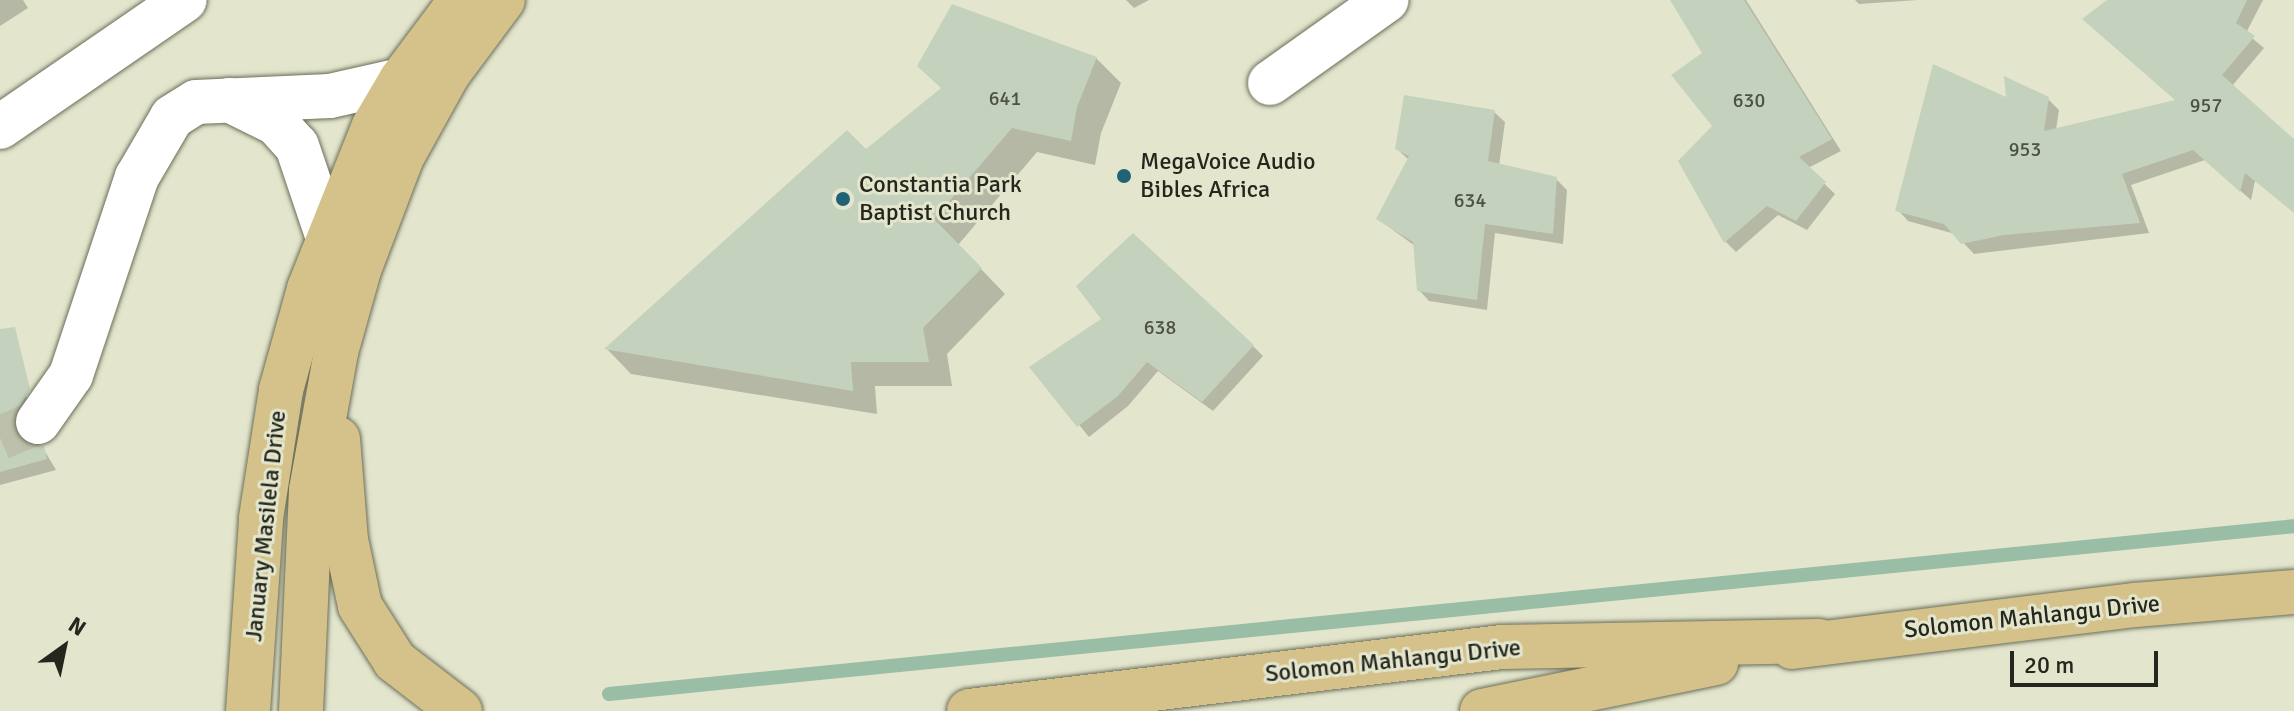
<!DOCTYPE html>
<style>
body{margin:0}
#map{position:relative;width:2294px;height:711px;overflow:hidden;background:#e3e6cd;font-family:Signika,sans-serif}
div>[style]{position:absolute}
.shadow>*{inset:0;background:#0003}
.stream>*{height:14px;margin:-7px;padding:0 7px;transform-origin:7px;border-radius:7px;background:#9abda6}
.building>*{inset:0;background:#c4d2bd}
.minor-tunnel>*{height:44px;margin-top:-22px;transform-origin:0;background:repeating-linear-gradient(90deg,#bdc0aa 0 44px,transparent 0 66px)}
.roads{filter:drop-shadow(0 0 2px #6c6e58) drop-shadow(0 0 2px #6c6e58)}
.minor>*{height:44px;margin:-22px;padding:0 22px;transform-origin:22px;border-radius:22px;background:#fff}
.major>*{height:44px;margin:-22px;padding:0 22px;transform-origin:22px;border-radius:22px;background:#d5c28a}
.dots>*{width:22px;height:22px;translate:-50% -50%;box-sizing:border-box;border:4px solid #e3e6cd;border-radius:50%}
span{translate:-50% -50%;white-space:nowrap;text-align:center;line-height:1.15;-webkit-text-stroke:6px #e3e6cd;paint-order:stroke}
.number-label{font-size:20px;color:#4d5145}
.number-label span{-webkit-text-stroke-width:0}
.poi-label{font-size:24px;color:#25261d}
.left{translate:0 -50%;text-align:left}
.street-label{font-size:24px;color:#25261d}
.north{position:absolute;left:24px;top:607px;width:80px;height:80px;-webkit-text-stroke:6px #e3e6cd;paint-order:stroke;rotate:33deg;font-size:22px;font-weight:700;line-height:32px;text-align:center;color:#25261d}
.north::after{content:'';display:block;margin:auto;width:28px;height:36px;background:#25261d;clip-path:polygon(50% 0,100% 100%,50% 72%,0 100%)}
.scale{position:absolute;left:2010px;top:651px;width:148px;height:36px;box-sizing:border-box;border:4px solid #25261d;border-top:0;padding-left:10px;font-size:24px;line-height:28px;white-space:nowrap;color:#25261d;-webkit-text-stroke:6px #e3e6cd;paint-order:stroke}
</style>
<div id="map">
<div class="shadow">
<i style="clip-path:polygon(0 0,23px 0,28px 8px,0 26px)"></i>
<i style="clip-path:polygon(1126px 0,1149px 0,1134px 8px)"></i>
<i style="clip-path:polygon(1672px 0,1746px 0,1841px 151px,1808px 168px,1835px 194px,1807px 230px,1778px 215px,1736px 252px,1726px 242px,1681px 161px,1714px 126px,1705px 54px)"></i>
<i style="clip-path:polygon(1855px 0,1918px 0,1859px 4px)"></i>
<i style="clip-path:polygon(2110px 0,2263px 0,2246px 33px,2264px 48px,2232px 86px,2294px 142px,2294px 208px,2255px 181px,2251px 200px,2205px 160px,2131px 185px,2149px 233px,1974px 254px,1955px 234px,1908px 221px,1898px 210px,2008px 101px,2048px 99px,2059px 110px,2056px 130px,2178px 101px)"></i>
<i style="clip-path:polygon(1096px 58px,1121px 83px,1101px 133px,1095px 165px,1037px 152px,958px 245px,1005px 294px,947px 354px,952px 386px,875px 386px,877px 414px,631px 374px,607px 349px,866px 152px)"></i>
<i style="clip-path:polygon(1494px 112px,1505px 122px,1499px 166px,1556px 179px,1567px 190px,1563px 244px,1495px 233px,1487px 310px,1429px 301px,1419px 290px,1415px 246px,1378px 219px,1409px 160px,1397px 149px)"></i>
<i style="clip-path:polygon(1104px 320px,1253px 346px,1263px 356px,1213px 411px,1158px 371px,1128px 406px,1089px 437px,1032px 367px)"></i>
<i style="clip-path:polygon(26px 397px,36px 407px,23px 430px,25px 445px,43px 448px,56px 470px,0 485px,0 404px)"></i>
</div>
<div class="stream">
<i style="left:609px;top:694px;width:1693px;rotate:-5.69deg"></i>
</div>
<div class="building">
<i style="clip-path:polygon(1670px 0,1744px 0,1832px 139px,1799px 157px,1826px 182px,1796px 221px,1767px 206px,1724px 243px,1678px 161px,1712px 126px,1671px 75px,1702px 53px)"></i>
<i style="clip-path:polygon(2107px 0,2247px 0,2236px 23px,2255px 36px,2222px 75px,2294px 139px,2294px 213px,2245px 173px,2240px 192px,2193px 150px,2122px 174px,2140px 223px,2004px 235px,1961px 244px,1944px 224px,1895px 211px,1933px 64px,2006px 97px,2004px 76px,2049px 97px,2044px 131px,2175px 100px,2082px 19px)"></i>
<i style="clip-path:polygon(952px 4px,1097px 57px,1077px 107px,1071px 141px,1012px 128px,934px 219px,982px 268px,923px 328px,929px 362px,851px 362px,853px 391px,604px 349px,847px 130px,866px 149px,941px 88px,917px 66px)"></i>
<i style="clip-path:polygon(1404px 95px,1495px 110px,1488px 161px,1557px 177px,1553px 234px,1485px 224px,1477px 300px,1417px 291px,1413px 242px,1376px 219px,1409px 156px,1395px 149px)"></i>
<i style="clip-path:polygon(1133px 233px,1254px 345px,1202px 402px,1147px 362px,1118px 396px,1077px 427px,1029px 367px,1101px 319px,1076px 286px)"></i>
<i style="clip-path:polygon(15px 327px,30px 389px,13px 419px,15px 432px,24px 443px,44px 446px,47px 459px,0 472px,0 329px)"></i>
</div>
<div class="minor-tunnel">
<i style="left:0;top:438px;width:41px;rotate:-22.8deg"></i>
</div>
<div class="roads">
<div class="minor">
<i style="left:1270px;top:83px;width:143px;rotate:-35.4deg"></i>
<i style="left:229px;top:100px;width:52px;rotate:26.1deg"></i>
<i style="left:276px;top:123px;width:31px;rotate:48deg"></i>
<i style="left:297px;top:146px;width:94px;rotate:71.4deg"></i>
<i style="left:0;top:127px;width:224px;rotate:-34.5deg"></i>
<i style="left:38px;top:422px;width:57px;rotate:-54.9deg"></i>
<i style="left:71px;top:375px;width:209px;rotate:-71.6deg"></i>
<i style="left:137px;top:177px;width:69px;rotate:-59.7deg"></i>
<i style="left:172px;top:117px;width:28px;rotate:-32deg"></i>
<i style="left:196px;top:102px;width:134px;rotate:-2.6deg"></i>
<i style="left:330px;top:96px;width:73px;rotate:-12.7deg"></i>
</div>
<div class="major">
<i style="left:338px;top:439px;width:101px;rotate:85.5deg"></i>
<i style="left:346px;top:540px;width:67px;rotate:78deg"></i>
<i style="left:360px;top:606px;width:65px;rotate:57.5deg"></i>
<i style="left:395px;top:661px;width:82px;rotate:37.6deg"></i>
<i style="left:1792px;top:647px;width:346px;rotate:-7deg"></i>
<i style="left:2135px;top:605px;width:160px;rotate:-4.7deg"></i>
<i style="left:248px;top:711px;width:193px;rotate:-86.1deg"></i>
<i style="left:261px;top:518px;width:130px;rotate:-81.1deg"></i>
<i style="left:281px;top:390px;width:105px;rotate:-74.5deg"></i>
<i style="left:309px;top:289px;width:175px;rotate:-68.3deg"></i>
<i style="left:374px;top:126px;width:53px;rotate:-59.6deg"></i>
<i style="left:401px;top:80px;width:100px;rotate:-53.1deg"></i>
<i style="left:301px;top:711px;width:221px;rotate:-87.4deg"></i>
<i style="left:311px;top:490px;width:140px;rotate:-79.7deg"></i>
<i style="left:336px;top:352px;width:85px;rotate:-74.3deg"></i>
<i style="left:359px;top:270px;width:121px;rotate:-69.2deg"></i>
<i style="left:402px;top:157px;width:95px;rotate:-61deg"></i>
<i style="left:448px;top:74px;width:92px;rotate:-53.4deg"></i>
<i style="left:969px;top:711px;width:537px;rotate:-6.85deg"></i>
<i style="left:1502px;top:647px;width:317px;rotate:-1.1deg"></i>
<i style="left:1482px;top:711px;width:239px;rotate:-11.6deg"></i>
</div>
</div>
<div class="dots">
<i style="left:1124px;top:176px;background:#216276"></i>
<i style="left:843px;top:199px;background:#216276"></i>
</div>
<div class="number-label">
<span style="left:1005px;top:98px">641</span>
<span style="left:1749px;top:100px">630</span>
<span style="left:2206px;top:105px">957</span>
<span style="left:2025px;top:149px">953</span>
<span style="left:1470px;top:200px">634</span>
<span style="left:1160px;top:327px">638</span>
</div>
<div class="poi-label">
<span class="left" style="left:1140px;top:176px">MegaVoice Audio<br>Bibles Africa</span>
<span class="left" style="left:859px;top:199px">Constantia Park<br>Baptist Church</span>
</div>
<div class="street-label">
<span style="left:266px;top:526px;rotate:-84deg">January Masilela Drive</span>
<span style="left:2032px;top:617px;rotate:-6deg">Solomon Mahlangu Drive</span>
<span style="left:1393px;top:661px;rotate:-6deg">Solomon Mahlangu Drive</span>
</div>
<div class="north">N</div>
<div class="scale">20 m</div>
</div>
